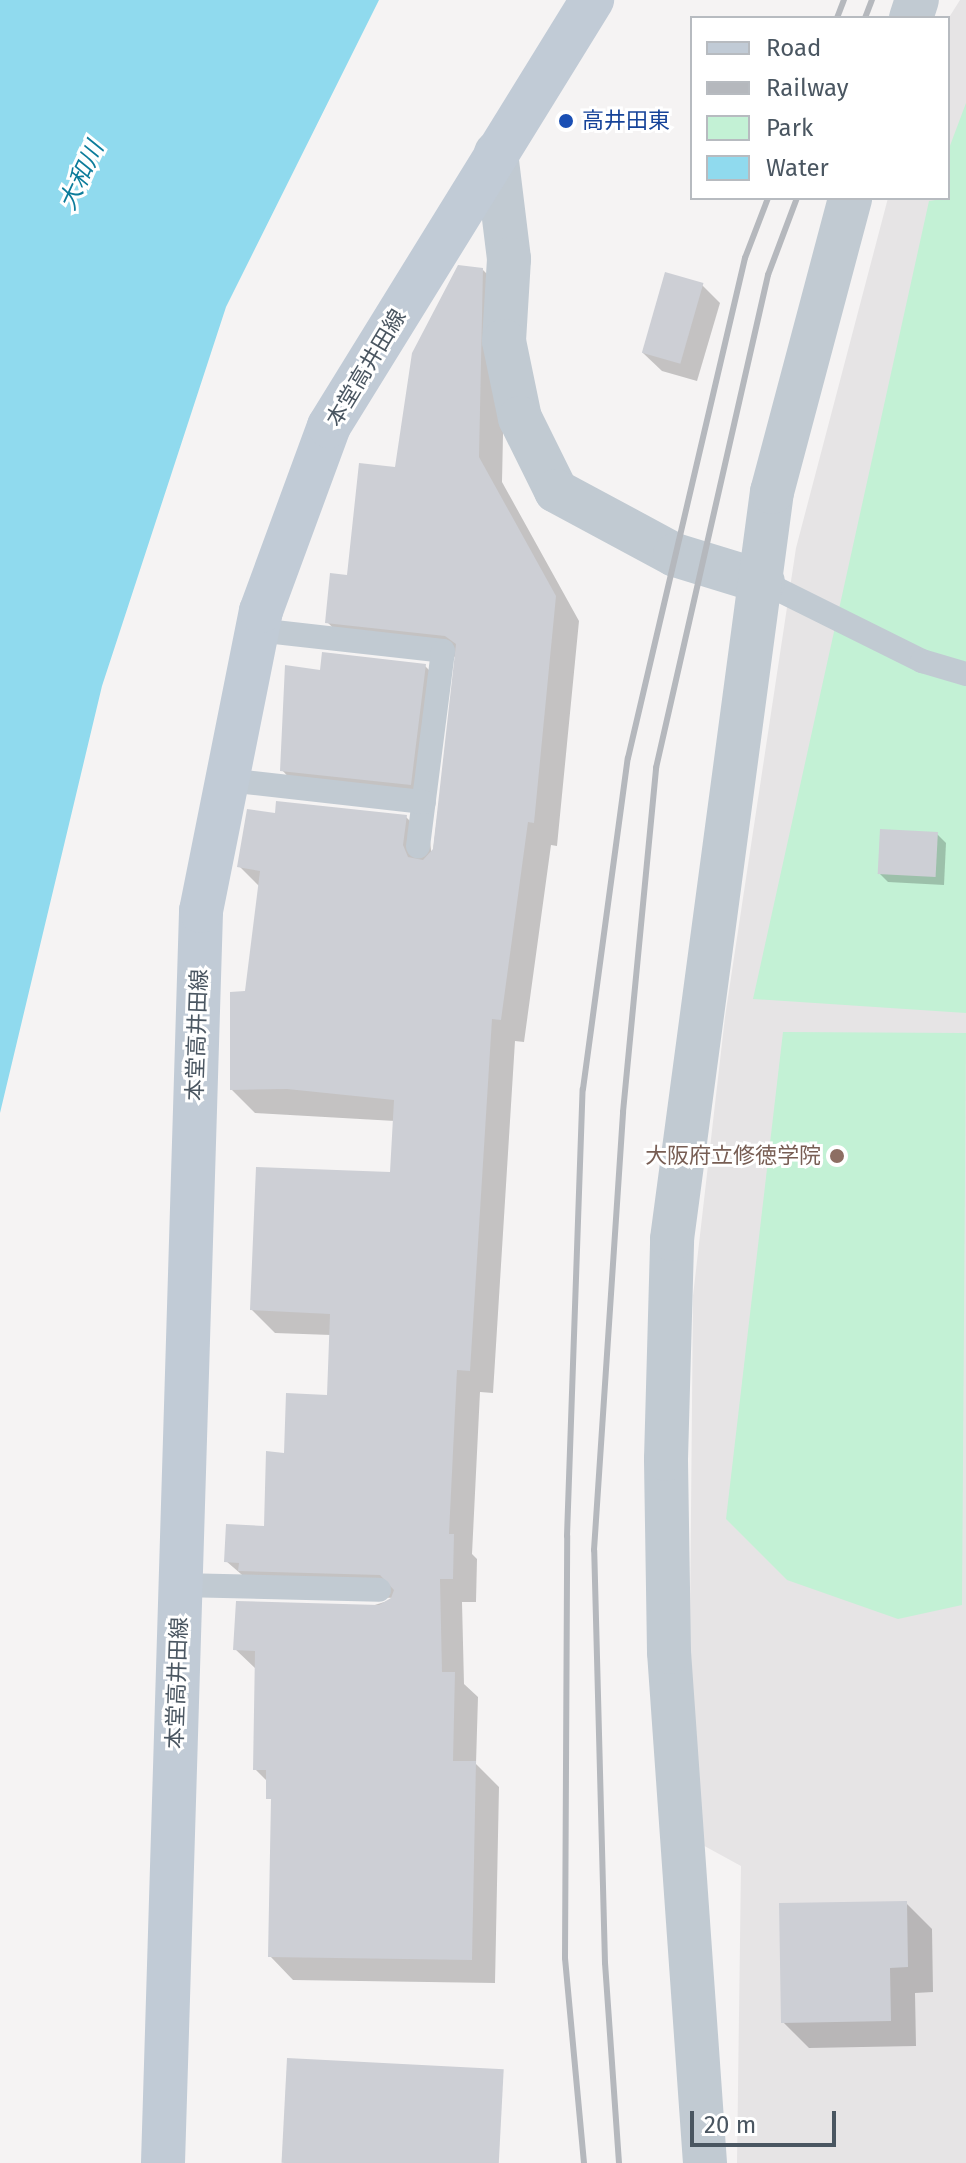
<!DOCTYPE html>
<meta charset="utf-8">
<style>
body{margin:0}
#map{position:relative;width:966px;height:2163px;overflow:hidden;background:#f5f3f3;font-family:"Fira Sans","Noto Sans JP",sans-serif}
div>[style]{position:absolute}
.education>*{inset:0;background:#e6e4e5}
.green>*{inset:0;background:#c3f1d5}
.water>*{inset:0;background:#90daee}
.shadow>*{inset:0;background:#0003}
.building>*{inset:0;background:#cdcfd5;transform-origin:0 0}
.lane>*{height:24px;margin:-12px;padding:0 12px;transform-origin:12px;border-radius:12px;background:#c1cad2}
.street>*{height:44px;margin:-22px;padding:0 22px;transform-origin:22px;border-radius:22px;background:#c1cad2}
.secondary>*{height:44px;margin:-22px;padding:0 22px;transform-origin:22px;border-radius:22px;background:#c1cbd6}
.rail>*{height:6px;margin:-3px;padding:0 3px;transform-origin:3px;border-radius:3px;background:#b5b8bd}
.dots>*{width:22px;height:22px;translate:-50% -50%;box-sizing:border-box;border:4px solid #fff;border-radius:50%}
span{translate:-50% -50%;white-space:nowrap;text-align:center;line-height:1.15;-webkit-text-stroke:6px #fff;paint-order:stroke}
.transit-label{font-size:22px;color:#164399}
.left{translate:0 -50%;text-align:left}
.street-label{font-size:22px;color:#4a5661}
.education-label{font-size:22px;color:#785e54}
.right{translate:-100% -50%;text-align:right}
.water-label{font-size:24px;color:#0c7c9b;font-style:italic}
.legend{position:absolute;left:690px;top:16px;width:260px;height:184px;box-sizing:border-box;background:#fff;border:2px solid #b7bbc0;margin:0;padding:10px 14px;list-style:none;font-size:24px;color:#4a5661}
.legend li{display:flex;align-items:center;gap:16px;height:40px}
.legend b{width:40px;border:2px solid #b7bbc0}
.scale{position:absolute;left:690px;top:2111px;width:146px;height:36px;box-sizing:border-box;border:4px solid #4a5661;border-top:0;padding-left:10px;font-size:24px;line-height:28px;white-space:nowrap;color:#4a5661;-webkit-text-stroke:6px #fff;paint-order:stroke}
</style>
<div id="map">
<div class="education">
<i style="clip-path:polygon(960px 0,966px 0,966px 2163px,737px 2163px,741px 1866px,688px 1837px,693px 1296px,725px 1017px,796px 548px,888px 198px,948px 198px,948px 19px)"></i>
</div>
<div class="green">
<i style="clip-path:polygon(966px 103px,966px 1013px,753px 999px,929px 201px,948px 198px,948px 151px)"></i>
<i style="clip-path:polygon(783px 1032px,966px 1033px,962px 1605px,898px 1619px,787px 1580px,726px 1519px)"></i>
</div>
<div class="water">
<i style="clip-path:polygon(0 0,379px 0,226px 307px,102px 686px,0 1113px)"></i>
</div>
<div class="shadow">
<i style="clip-path:polygon(483px 270px,506px 293px,502px 482px,579px 621px,557px 846px,551px 845px,524px 1042px,515px 1041px,493px 1393px,480px 1392px,472px 1554px,477px 1559px,476px 1602px,462px 1602px,464px 1684px,478px 1697px,476px 1764px,499px 1787px,495px 1983px,293px 1980px,270px 1956px,273px 1803px,268px 1782px,255px 1769px,257px 1670px,235px 1649px,397px 1598px,264px 1594px,226px 1561px,265px 1528px,286px 1455px,329px 1397px,331px 1335px,275px 1333px,252px 1310px,391px 1175px,395px 1121px,255px 1113px,232px 1090px,260px 887px,239px 866px,276px 815px,406px 817px,430px 841px,432px 859px,457px 657px,351px 645px,327px 622px)"></i>
<i style="clip-path:polygon(702px 285px,720px 303px,697px 381px,662px 371px,643px 353px)"></i>
<i style="clip-path:polygon(425px 666px,437px 678px,422px 796px,293px 782px,282px 770px)"></i>
<i style="clip-path:polygon(937px 834px,946px 843px,944px 885px,888px 882px,879px 873px)"></i>
<i style="clip-path:polygon(906px 1903px,932px 1929px,933px 1992px,915px 1993px,916px 2046px,809px 2048px,783px 2022px)"></i>
</div>
<div class="building">
<i style="clip-path:polygon(458px 265px,483px 268px,479px 457px,556px 596px,534px 823px,528px 822px,501px 1020px,492px 1019px,470px 1371px,457px 1370px,449px 1534px,454px 1534px,453px 1579px,440px 1579px,442px 1672px,455px 1672px,453px 1761px,476px 1761px,472px 1960px,268px 1957px,271px 1799px,266px 1799px,266px 1770px,253px 1770px,255px 1651px,233px 1650px,236px 1601px,379px 1605px,391px 1598px,394px 1590px,380px 1575px,238px 1571px,239px 1563px,224px 1562px,226px 1524px,264px 1526px,266px 1451px,284px 1453px,286px 1393px,327px 1395px,330px 1314px,250px 1310px,256px 1167px,390px 1172px,394px 1100px,287px 1089px,230px 1090px,230px 992px,245px 991px,260px 871px,237px 867px,247px 809px,275px 813px,276px 801px,407px 815px,403px 845px,408px 857px,423px 860px,433px 849px,456px 644px,445px 636px,325px 623px,330px 573px,347px 575px,359px 463px,395px 467px,412px 353px)"></i>
<i style="left:665px;top:272px;width:40px;height:84px;rotate:16deg"></i>
<i style="clip-path:polygon(322px 652px,426px 664px,411px 785px,280px 771px,285px 665px,320px 670px)"></i>
<i style="left:880px;top:829px;width:58px;height:45px;rotate:3deg"></i>
<i style="clip-path:polygon(907px 1901px,908px 1967px,890px 1968px,891px 2021px,781px 2023px,779px 1903px)"></i>
<i style="left:287px;top:2058px;width:217px;height:105px;rotate:3deg"></i>
</div>
<div class="lane">
<i style="left:763px;top:582px;width:178px;rotate:26.4deg"></i>
<i style="left:922px;top:661px;width:46px;rotate:16.5deg"></i>
<i style="left:257px;top:630px;width:187px;rotate:6.4deg"></i>
<i style="left:443px;top:651px;width:197px;rotate:97.3deg"></i>
<i style="left:227px;top:780px;width:198px;rotate:6.4deg"></i>
<i style="left:180px;top:1585px;width:199px;rotate:1.4deg"></i>
</div>
<div class="street">
<i style="left:911px;top:18px;width:19px;rotate:-72deg"></i>
<i style="left:496px;top:153px;width:107px;rotate:83deg"></i>
<i style="left:509px;top:259px;width:82px;rotate:93.5deg"></i>
<i style="left:504px;top:341px;width:79px;rotate:78.3deg"></i>
<i style="left:520px;top:418px;width:81px;rotate:63.7deg"></i>
<i style="left:556px;top:491px;width:135px;rotate:28.3deg"></i>
<i style="left:675px;top:555px;width:92px;rotate:17.1deg"></i>
<i style="left:705px;top:2163px;width:512px;rotate:-94.03deg"></i>
<i style="left:669px;top:1652px;width:193px;rotate:-90.9deg"></i>
<i style="left:666px;top:1459px;width:220px;rotate:-88.4deg"></i>
<i style="left:672px;top:1239px;width:754px;rotate:-82.38deg"></i>
<i style="left:772px;top:492px;width:304px;rotate:-75.1deg"></i>
</div>
<div class="secondary">
<i style="left:163px;top:2163px;width:1253px;rotate:-88.26deg"></i>
<i style="left:201px;top:911px;width:306px;rotate:-78.7deg"></i>
<i style="left:261px;top:611px;width:197px;rotate:-69.8deg"></i>
<i style="left:329px;top:426px;width:501px;rotate:-58.31deg"></i>
</div>
<div class="rail">
<i style="left:837px;top:18px;width:19px;rotate:-69deg"></i>
<i style="left:865px;top:18px;width:19px;rotate:-69deg"></i>
<i style="left:584px;top:2163px;width:206px;rotate:-95.3deg"></i>
<i style="left:565px;top:1958px;width:422px;rotate:-89.7deg"></i>
<i style="left:567px;top:1536px;width:447px;rotate:-88deg"></i>
<i style="left:583px;top:1089px;width:334px;rotate:-82.3deg"></i>
<i style="left:628px;top:758px;width:514px;rotate:-76.83deg"></i>
<i style="left:745px;top:258px;width:64px;rotate:-69deg"></i>
<i style="left:619px;top:2163px;width:200px;rotate:-94deg"></i>
<i style="left:605px;top:1963px;width:413px;rotate:-91.5deg"></i>
<i style="left:594px;top:1550px;width:439px;rotate:-86.2deg"></i>
<i style="left:623px;top:1112px;width:346px;rotate:-84.5deg"></i>
<i style="left:656px;top:768px;width:506px;rotate:-77.2deg"></i>
<i style="left:768px;top:275px;width:82px;rotate:-69.4deg"></i>
</div>
<div class="dots">
<i style="left:566px;top:121px;background:#1a4fb4"></i>
<i style="left:837px;top:1156px;background:#8d6e63"></i>
</div>
<div class="transit-label">
<span class="left" style="left:582px;top:121px">高井田東</span>
</div>
<div class="street-label">
<span style="left:366px;top:368px;rotate:-59deg">本堂高井田線</span>
<span style="left:197px;top:1035px;rotate:-88deg">本堂高井田線</span>
<span style="left:177px;top:1683px;rotate:-88deg">本堂高井田線</span>
</div>
<div class="education-label">
<span class="right" style="left:821px;top:1156px">大阪府立修徳学院</span>
</div>
<div class="water-label">
<span style="left:82px;top:176px;rotate:-65deg">大和川</span>
</div>
<ul class="legend">
<li><b style="height:10px;background:#c1cbd6"></b>Road</li>
<li><b style="height:10px;background:#b5b8bd"></b>Railway</li>
<li><b style="height:22px;background:#c3f1d5"></b>Park</li>
<li><b style="height:22px;background:#90daee"></b>Water</li>
</ul>
<div class="scale">20 m</div>
</div>
